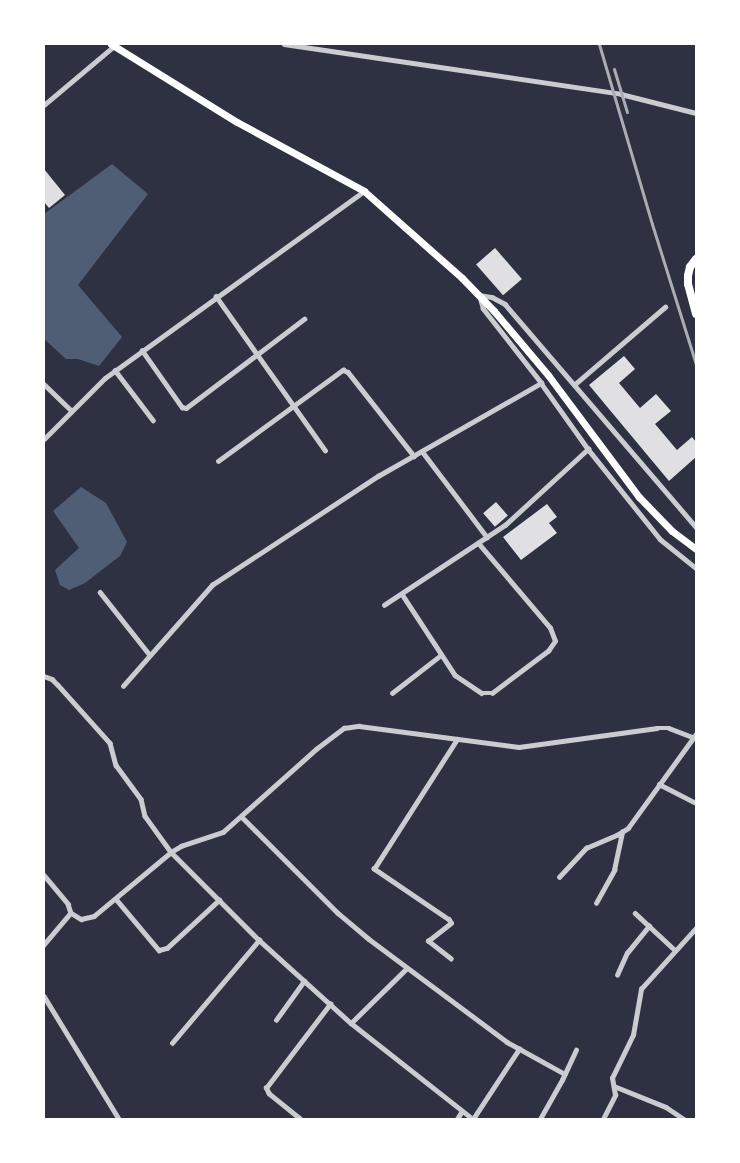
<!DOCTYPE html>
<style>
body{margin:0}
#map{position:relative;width:740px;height:1163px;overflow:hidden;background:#2d3142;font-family:Lato,sans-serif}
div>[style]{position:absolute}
.water>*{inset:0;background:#4f5d75}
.building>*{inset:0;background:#e0e0e3;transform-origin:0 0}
.minor>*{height:4.5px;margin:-2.25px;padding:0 2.25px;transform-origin:2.25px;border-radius:2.25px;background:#caccd0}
.primary>*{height:7px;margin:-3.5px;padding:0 3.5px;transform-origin:3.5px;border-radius:3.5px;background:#fff}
.trunk>*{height:8px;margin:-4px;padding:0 4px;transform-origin:4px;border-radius:4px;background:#fff}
.rail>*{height:3px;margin:-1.5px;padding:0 1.5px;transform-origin:1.5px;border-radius:1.5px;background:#abadb3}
span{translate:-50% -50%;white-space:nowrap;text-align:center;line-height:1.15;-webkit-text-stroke:5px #fff;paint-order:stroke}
.frame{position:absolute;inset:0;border:45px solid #fff;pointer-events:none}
</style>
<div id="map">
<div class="water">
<i style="clip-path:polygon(112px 164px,148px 194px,78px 285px,122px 337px,99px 366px,78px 359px,66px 359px,44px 339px,44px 214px)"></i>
<i style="clip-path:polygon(81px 487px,106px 503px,127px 542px,120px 556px,85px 583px,69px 590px,60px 585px,55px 570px,79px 548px,53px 511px)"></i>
</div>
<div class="building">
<i style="clip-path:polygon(44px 169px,65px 195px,49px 208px,44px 202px)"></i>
<i style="left:495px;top:248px;width:41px;height:25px;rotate:49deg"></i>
<i style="clip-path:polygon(624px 356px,635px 369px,619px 383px,640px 408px,656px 394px,671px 411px,655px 424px,677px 450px,692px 437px,696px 442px,696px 457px,669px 481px,589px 385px)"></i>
<i style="left:496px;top:502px;width:18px;height:17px;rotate:49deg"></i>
<i style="clip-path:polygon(547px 504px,557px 517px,549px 523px,557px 533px,521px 560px,503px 537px)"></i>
</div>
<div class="minor">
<i style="left:284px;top:44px;width:341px;rotate:8.4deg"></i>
<i style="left:621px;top:94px;width:77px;rotate:14.2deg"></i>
<i style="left:44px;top:105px;width:92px;rotate:-40.1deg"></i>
<i style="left:216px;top:296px;width:189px;rotate:54.7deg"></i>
<i style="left:142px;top:350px;width:70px;rotate:54.9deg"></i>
<i style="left:182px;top:407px;width:4px;rotate:14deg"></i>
<i style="left:186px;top:408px;width:148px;rotate:-37deg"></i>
<i style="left:115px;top:370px;width:63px;rotate:52.8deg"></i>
<i style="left:541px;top:383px;width:81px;rotate:54.5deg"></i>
<i style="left:588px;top:449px;width:115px;rotate:51.3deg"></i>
<i style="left:660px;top:539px;width:46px;rotate:38.9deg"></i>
<i style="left:44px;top:384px;width:37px;rotate:44deg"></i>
<i style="left:574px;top:385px;width:120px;rotate:-40.6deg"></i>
<i style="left:44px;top:439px;width:86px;rotate:-45deg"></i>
<i style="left:105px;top:378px;width:319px;rotate:-35.8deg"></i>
<i style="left:422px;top:451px;width:108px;rotate:52.9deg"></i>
<i style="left:218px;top:461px;width:155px;rotate:-36.1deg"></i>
<i style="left:343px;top:370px;width:5px;rotate:22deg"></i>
<i style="left:348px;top:372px;width:107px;rotate:51.8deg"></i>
<i style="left:100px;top:592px;width:80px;rotate:51.6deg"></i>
<i style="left:402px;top:594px;width:97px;rotate:56.8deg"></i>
<i style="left:455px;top:675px;width:32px;rotate:34deg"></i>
<i style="left:482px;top:693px;width:10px"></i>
<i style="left:492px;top:693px;width:70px;rotate:-36.9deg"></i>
<i style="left:548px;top:651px;width:12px;rotate:-55deg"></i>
<i style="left:555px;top:641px;width:14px;rotate:-111deg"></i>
<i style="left:550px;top:628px;width:111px;rotate:-130.3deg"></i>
<i style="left:384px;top:605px;width:145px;rotate:-33.5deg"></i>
<i style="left:505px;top:525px;width:113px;rotate:-42.5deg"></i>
<i style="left:44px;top:676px;width:9px;rotate:21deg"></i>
<i style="left:52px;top:679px;width:8px;rotate:45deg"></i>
<i style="left:58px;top:685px;width:78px;rotate:48.1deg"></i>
<i style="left:110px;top:743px;width:23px;rotate:75deg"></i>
<i style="left:116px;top:765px;width:42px;rotate:53.7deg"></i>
<i style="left:141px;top:799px;width:17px;rotate:77deg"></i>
<i style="left:145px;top:816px;width:44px;rotate:54.2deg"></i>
<i style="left:171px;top:852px;width:124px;rotate:45deg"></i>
<i style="left:259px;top:940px;width:124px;rotate:42.1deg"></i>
<i style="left:351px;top:1023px;width:155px;rotate:38.2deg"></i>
<i style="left:123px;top:686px;width:135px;rotate:-48.6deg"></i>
<i style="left:212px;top:585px;width:199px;rotate:-33.3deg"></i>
<i style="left:378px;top:476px;width:188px;rotate:-29.7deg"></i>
<i style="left:541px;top:383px;width:94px;rotate:-128.1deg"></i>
<i style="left:483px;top:309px;width:15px;rotate:-106deg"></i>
<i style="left:479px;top:295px;width:13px;rotate:9deg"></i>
<i style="left:492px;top:297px;width:15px;rotate:28deg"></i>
<i style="left:505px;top:304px;width:294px;rotate:49.4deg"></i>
<i style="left:392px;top:693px;width:62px;rotate:-37.8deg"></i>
<i style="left:659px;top:784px;width:42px;rotate:27.2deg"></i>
<i style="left:242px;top:817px;width:136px;rotate:45deg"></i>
<i style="left:338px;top:913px;width:40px;rotate:40deg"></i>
<i style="left:369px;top:939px;width:172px;rotate:36.7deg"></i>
<i style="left:507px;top:1042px;width:66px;rotate:28.9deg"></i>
<i style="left:44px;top:875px;width:38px;rotate:50deg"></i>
<i style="left:68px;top:904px;width:9px;rotate:72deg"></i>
<i style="left:71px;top:913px;width:42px;rotate:130.2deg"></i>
<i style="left:559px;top:877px;width:40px;rotate:-47deg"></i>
<i style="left:586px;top:848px;width:34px;rotate:-23deg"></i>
<i style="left:617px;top:835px;width:13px;rotate:-32deg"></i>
<i style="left:628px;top:828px;width:116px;rotate:-54.1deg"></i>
<i style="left:116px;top:899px;width:67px;rotate:49.9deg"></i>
<i style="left:159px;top:950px;width:8px;rotate:-14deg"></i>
<i style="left:167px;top:948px;width:71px;rotate:-42.7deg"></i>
<i style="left:596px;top:903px;width:38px;rotate:-61deg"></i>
<i style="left:614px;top:870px;width:39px;rotate:-78deg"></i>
<i style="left:71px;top:913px;width:12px;rotate:31deg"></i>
<i style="left:81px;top:919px;width:13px;rotate:-13deg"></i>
<i style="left:94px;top:916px;width:100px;rotate:-39.7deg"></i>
<i style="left:171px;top:852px;width:12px;rotate:-31deg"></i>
<i style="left:181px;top:846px;width:44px;rotate:-18.4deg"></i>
<i style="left:223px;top:832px;width:125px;rotate:-41.7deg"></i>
<i style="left:316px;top:749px;width:35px;rotate:-37deg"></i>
<i style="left:344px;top:728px;width:15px;rotate:-8deg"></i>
<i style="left:359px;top:726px;width:161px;rotate:7.5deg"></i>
<i style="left:519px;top:747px;width:139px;rotate:-7.8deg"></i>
<i style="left:657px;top:728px;width:12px"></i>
<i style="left:669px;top:728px;width:26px;rotate:21deg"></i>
<i style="left:635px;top:913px;width:54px;rotate:42.8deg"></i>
<i style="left:451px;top:959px;width:29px;rotate:-142deg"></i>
<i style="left:428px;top:941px;width:29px;rotate:-38deg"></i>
<i style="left:451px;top:923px;width:4px;rotate:-124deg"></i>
<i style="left:449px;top:920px;width:91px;rotate:-145.8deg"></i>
<i style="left:374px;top:869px;width:154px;rotate:-57.4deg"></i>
<i style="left:617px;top:975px;width:24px;rotate:-66deg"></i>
<i style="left:627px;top:953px;width:35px;rotate:-51deg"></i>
<i style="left:44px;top:996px;width:144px;rotate:58.6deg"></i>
<i style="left:276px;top:1020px;width:48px;rotate:-54.3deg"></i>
<i style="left:351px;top:1023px;width:77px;rotate:-44.5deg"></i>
<i style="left:172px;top:1043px;width:135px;rotate:-49.8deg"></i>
<i style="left:614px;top:1086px;width:56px;rotate:22deg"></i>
<i style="left:666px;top:1107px;width:22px;rotate:34deg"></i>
<i style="left:300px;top:1119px;width:40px;rotate:-141deg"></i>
<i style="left:269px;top:1094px;width:7px;rotate:-117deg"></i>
<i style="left:266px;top:1088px;width:106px;rotate:-52.7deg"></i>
<i style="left:457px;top:1119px;width:9px;rotate:-58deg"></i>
<i style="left:473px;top:1119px;width:84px;rotate:-56.7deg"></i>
<i style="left:540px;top:1119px;width:45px;rotate:-60.6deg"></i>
<i style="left:562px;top:1080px;width:33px;rotate:-65deg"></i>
<i style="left:603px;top:1119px;width:27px;rotate:-63deg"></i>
<i style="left:615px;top:1095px;width:17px;rotate:-100deg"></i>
<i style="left:612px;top:1078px;width:48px;rotate:-64deg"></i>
<i style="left:633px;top:1035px;width:47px;rotate:-80.1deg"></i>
<i style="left:641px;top:989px;width:82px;rotate:-48deg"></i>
</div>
<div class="primary">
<i style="left:111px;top:44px;width:148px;rotate:31.8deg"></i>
<i style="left:237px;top:122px;width:145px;rotate:28.5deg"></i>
<i style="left:364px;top:191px;width:131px;rotate:41.6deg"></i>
<i style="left:462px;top:278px;width:46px;rotate:45.9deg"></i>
<i style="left:494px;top:311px;width:84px;rotate:49.8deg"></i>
<i style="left:548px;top:375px;width:152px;rotate:53.3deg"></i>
<i style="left:639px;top:497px;width:47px;rotate:45.9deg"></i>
<i style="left:672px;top:531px;width:30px;rotate:37deg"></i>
</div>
<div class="trunk">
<i style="left:696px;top:259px;width:10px;rotate:127deg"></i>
<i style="left:690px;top:267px;width:9px;rotate:103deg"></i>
<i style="left:688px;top:276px;width:8px;rotate:90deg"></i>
<i style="left:688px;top:284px;width:31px;rotate:75deg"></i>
</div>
<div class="rail">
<i style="left:599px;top:44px;width:188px;rotate:73.6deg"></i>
<i style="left:652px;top:224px;width:147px;rotate:72.6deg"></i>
<i style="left:614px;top:69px;width:45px;rotate:73.2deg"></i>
</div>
<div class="frame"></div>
</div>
